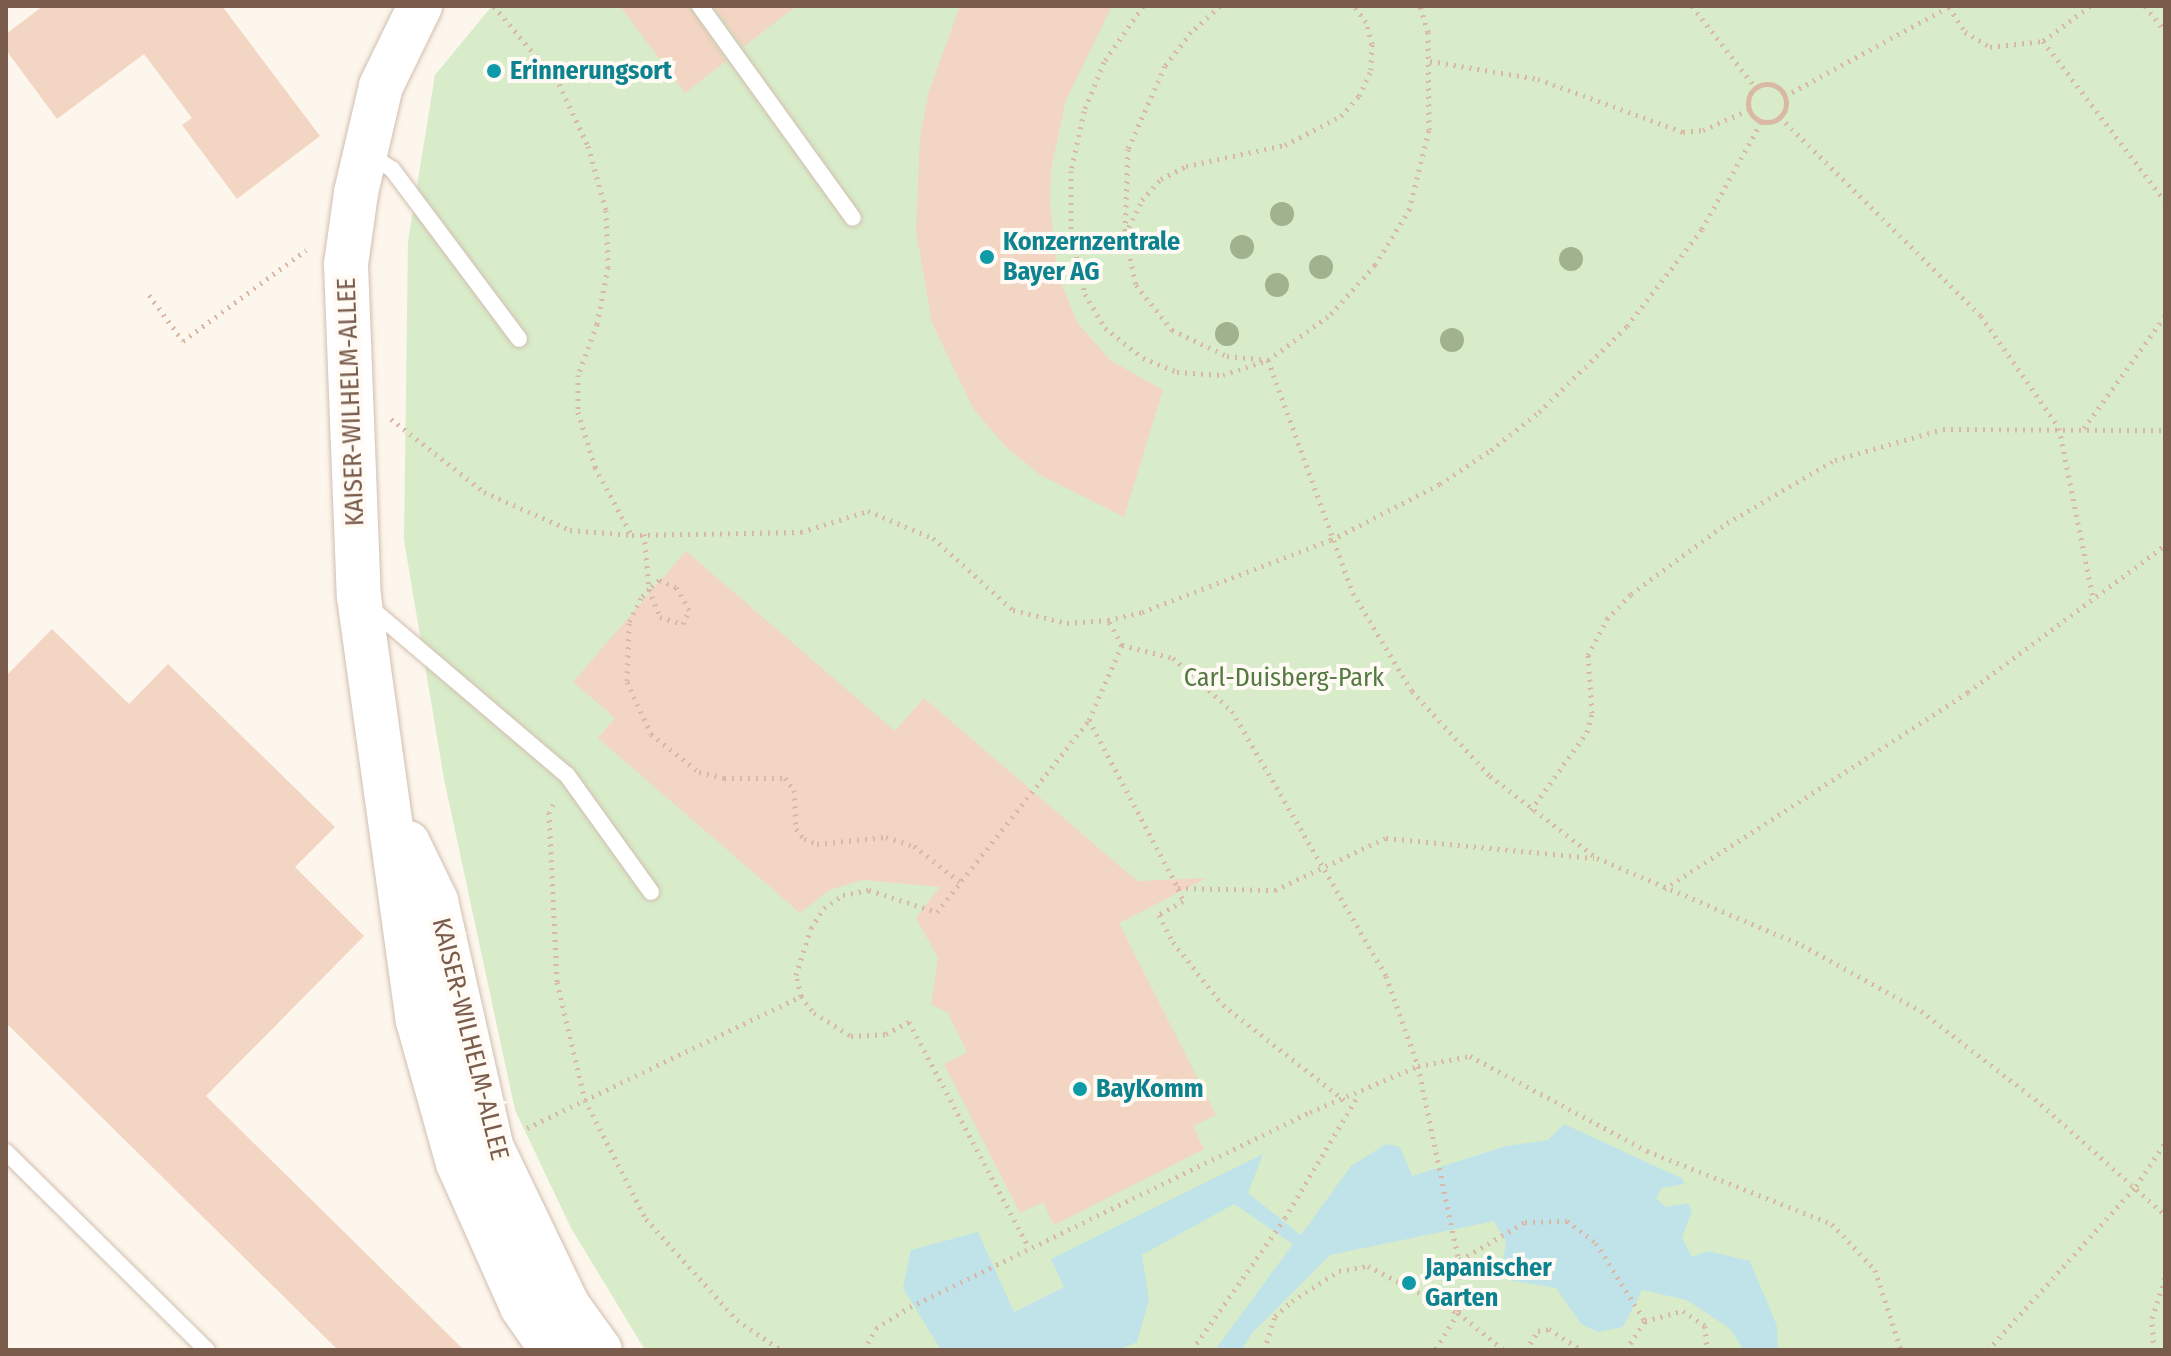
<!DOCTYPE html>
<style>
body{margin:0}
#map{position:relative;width:2171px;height:1356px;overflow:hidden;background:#fdf6ec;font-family:"Fira Sans Condensed",sans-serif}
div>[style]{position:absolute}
.green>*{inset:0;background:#d8ecc9}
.water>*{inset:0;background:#bfe3e8}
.building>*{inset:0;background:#f3d5c3}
.path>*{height:5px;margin-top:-2.5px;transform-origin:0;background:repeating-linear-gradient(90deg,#d9b8a5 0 2px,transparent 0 8px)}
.path>.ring{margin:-2.5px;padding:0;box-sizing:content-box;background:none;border:5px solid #d9b8a5;border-radius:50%}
.roads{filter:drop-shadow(0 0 2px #d1beb0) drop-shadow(0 0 2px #d1beb0)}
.lane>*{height:16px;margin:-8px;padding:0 8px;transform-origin:8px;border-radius:8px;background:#fff}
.secondary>*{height:44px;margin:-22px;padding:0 22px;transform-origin:22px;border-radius:22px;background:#fff}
.trees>*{width:24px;height:24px;margin:-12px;border-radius:50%;background:#a0b28e}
.dots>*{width:22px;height:22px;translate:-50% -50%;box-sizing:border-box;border:4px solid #fffaf3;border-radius:50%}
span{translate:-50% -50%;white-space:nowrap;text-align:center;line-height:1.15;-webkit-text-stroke:8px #fffaf3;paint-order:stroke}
.culture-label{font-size:26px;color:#0d838f;font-weight:700}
.left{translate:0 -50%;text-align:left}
.street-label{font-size:26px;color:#7a5c4d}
.park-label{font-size:26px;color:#537a41}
.frame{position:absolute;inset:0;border:8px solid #7a5c4d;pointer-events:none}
</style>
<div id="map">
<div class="green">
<i style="clip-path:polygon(492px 6px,2165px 6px,2165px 1350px,645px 1350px,571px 1228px,515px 1110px,444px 779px,404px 540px,408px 242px,435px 75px)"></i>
</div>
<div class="water">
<i style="clip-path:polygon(1564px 1124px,1683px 1179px,1684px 1184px,1662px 1188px,1656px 1198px,1666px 1207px,1688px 1203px,1692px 1211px,1682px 1238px,1692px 1257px,1708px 1251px,1750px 1261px,1777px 1326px,1778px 1350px,1744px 1350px,1729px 1328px,1687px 1300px,1642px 1290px,1623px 1327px,1598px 1332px,1581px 1324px,1556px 1288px,1507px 1280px,1501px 1273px,1506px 1242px,1494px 1221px,1330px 1255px,1253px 1332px,1241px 1350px,1215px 1350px,1293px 1244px,1234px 1204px,1142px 1255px,1149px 1300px,1137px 1342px,1118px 1350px,941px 1350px,903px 1288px,911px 1250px,978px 1232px,1014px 1312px,1064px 1287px,1051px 1259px,1263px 1154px,1248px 1193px,1301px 1235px,1351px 1166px,1386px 1144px,1400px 1147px,1412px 1176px,1506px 1146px,1548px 1140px)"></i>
</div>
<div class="building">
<i style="clip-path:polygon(43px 6px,222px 6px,320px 136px,237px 199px,182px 125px,192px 118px,144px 54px,57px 119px,6px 50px,6px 34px)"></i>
<i style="clip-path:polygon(620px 6px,689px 6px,726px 61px,685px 93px)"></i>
<i style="clip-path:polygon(714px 6px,797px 6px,743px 47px)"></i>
<i style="clip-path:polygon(960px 6px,1112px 6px,1066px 100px,1051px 169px,1050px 205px,1058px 275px,1077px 322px,1110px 360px,1163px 390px,1124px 517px,1040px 475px,1004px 445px,973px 408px,932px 323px,916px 231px,920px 137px,929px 91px)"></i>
<i style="clip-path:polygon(686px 551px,895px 731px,924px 698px,1137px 881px,1207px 878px,1119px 923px,1216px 1115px,1193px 1126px,1204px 1149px,1054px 1225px,1043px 1202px,1020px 1213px,944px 1064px,967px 1052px,948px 1013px,931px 1004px,938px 958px,916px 918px,940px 887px,863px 880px,829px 890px,800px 913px,598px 738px,615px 718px,573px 682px)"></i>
<i style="clip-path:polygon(52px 629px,129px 704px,168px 664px,335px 827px,295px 867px,364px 936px,206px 1096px,464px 1350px,338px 1350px,6px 1023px,6px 676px)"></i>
</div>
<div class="path">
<i style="left:494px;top:6px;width:102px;rotate:50.2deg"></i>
<i style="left:559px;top:84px;width:68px;rotate:64.9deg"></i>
<i style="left:588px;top:146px;width:66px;rotate:74.3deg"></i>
<i style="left:606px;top:210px;width:57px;rotate:88deg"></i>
<i style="left:608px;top:267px;width:58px;rotate:100.9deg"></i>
<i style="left:597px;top:324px;width:54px;rotate:110.4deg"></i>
<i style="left:578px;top:375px;width:37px;rotate:90deg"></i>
<i style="left:578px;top:412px;width:58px;rotate:72.8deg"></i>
<i style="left:595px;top:467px;width:76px;rotate:61.8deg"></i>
<i style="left:1143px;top:6px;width:68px;rotate:124.9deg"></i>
<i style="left:1104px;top:62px;width:53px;rotate:112.2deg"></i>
<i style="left:1084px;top:111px;width:61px;rotate:102.2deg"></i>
<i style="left:1071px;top:171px;width:62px;rotate:90deg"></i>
<i style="left:1071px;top:233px;width:63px;rotate:77.1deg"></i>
<i style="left:1085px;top:294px;width:39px;rotate:60deg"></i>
<i style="left:1105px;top:328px;width:48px;rotate:38.3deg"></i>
<i style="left:1143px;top:358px;width:37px;rotate:22deg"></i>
<i style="left:1177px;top:372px;width:46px;rotate:3.7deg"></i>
<i style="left:1223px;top:375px;width:47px;rotate:-18.4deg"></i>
<i style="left:1268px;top:360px;width:78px;rotate:-36.1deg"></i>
<i style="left:1331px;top:314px;width:66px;rotate:-48.1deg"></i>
<i style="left:1375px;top:265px;width:65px;rotate:-58.3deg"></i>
<i style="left:1409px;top:210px;width:82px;rotate:-76deg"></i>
<i style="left:1429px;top:130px;width:98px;rotate:-90.6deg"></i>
<i style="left:1428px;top:32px;width:27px;rotate:-107deg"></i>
<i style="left:1220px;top:6px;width:39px;rotate:138deg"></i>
<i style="left:1191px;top:32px;width:43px;rotate:127.4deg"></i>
<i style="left:1165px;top:66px;width:91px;rotate:114deg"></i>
<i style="left:1128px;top:149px;width:86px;rotate:92deg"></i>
<i style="left:1125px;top:235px;width:51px;rotate:77.6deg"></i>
<i style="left:1136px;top:285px;width:58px;rotate:51.3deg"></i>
<i style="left:1172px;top:330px;width:61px;rotate:25.3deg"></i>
<i style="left:1227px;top:356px;width:41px;rotate:5.6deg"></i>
<i style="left:1268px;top:360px;width:248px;rotate:70deg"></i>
<i style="left:1353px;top:593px;width:114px;rotate:59deg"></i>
<i style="left:1412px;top:691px;width:115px;rotate:47.5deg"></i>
<i style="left:1490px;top:776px;width:135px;rotate:37.5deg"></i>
<i style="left:1597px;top:858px;width:223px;rotate:23deg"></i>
<i style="left:1802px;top:945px;width:136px;rotate:29deg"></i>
<i style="left:1921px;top:1011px;width:144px;rotate:37.7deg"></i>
<i style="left:2035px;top:1099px;width:174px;rotate:41.7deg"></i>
<i style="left:1692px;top:6px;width:103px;rotate:52.1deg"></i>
<i style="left:2090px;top:6px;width:59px;rotate:143.3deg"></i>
<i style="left:2043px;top:41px;width:201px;rotate:52.7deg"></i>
<i style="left:2145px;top:6px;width:32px;rotate:51deg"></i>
<i style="left:1949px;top:7px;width:30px;rotate:57deg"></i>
<i style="left:1965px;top:32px;width:29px;rotate:31deg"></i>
<i style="left:1990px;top:47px;width:53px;rotate:-6.5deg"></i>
<i style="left:1430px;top:61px;width:109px;rotate:9.5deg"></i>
<i style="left:1538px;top:79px;width:154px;rotate:20.1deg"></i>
<i style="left:1683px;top:132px;width:20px;rotate:-6deg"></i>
<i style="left:1703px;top:130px;width:50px;rotate:-23.5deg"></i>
<i class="ring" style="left:1748px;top:84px;width:33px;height:33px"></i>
<i style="left:1785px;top:96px;width:188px;rotate:-28.6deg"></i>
<i style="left:1780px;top:117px;width:283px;rotate:44.7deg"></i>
<i style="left:1981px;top:316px;width:136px;rotate:55.1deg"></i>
<i style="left:2059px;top:428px;width:173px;rotate:78.7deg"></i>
<i style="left:1125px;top:234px;width:38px;rotate:-63deg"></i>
<i style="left:1142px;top:200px;width:28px;rotate:-48deg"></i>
<i style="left:1161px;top:179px;width:28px;rotate:-27deg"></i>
<i style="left:1186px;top:166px;width:101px;rotate:-12deg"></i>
<i style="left:1285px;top:145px;width:63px;rotate:-27.4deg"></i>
<i style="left:1341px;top:116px;width:27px;rotate:-48deg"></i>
<i style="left:1359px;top:96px;width:29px;rotate:-65deg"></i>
<i style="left:1371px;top:70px;width:26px;rotate:-88deg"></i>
<i style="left:1372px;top:44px;width:23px;rotate:-105deg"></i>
<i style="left:1366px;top:22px;width:20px;rotate:-127deg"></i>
<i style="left:149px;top:295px;width:57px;rotate:53.5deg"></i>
<i style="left:183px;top:341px;width:153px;rotate:-36.5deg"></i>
<i style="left:391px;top:419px;width:118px;rotate:38.1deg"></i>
<i style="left:484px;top:492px;width:94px;rotate:23.8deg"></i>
<i style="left:570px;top:530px;width:62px;rotate:4.6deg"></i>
<i style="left:632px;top:535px;width:169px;rotate:-1deg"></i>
<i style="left:801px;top:532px;width:70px;rotate:-17.4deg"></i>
<i style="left:868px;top:511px;width:70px;rotate:22.6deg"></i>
<i style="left:933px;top:538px;width:108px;rotate:42deg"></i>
<i style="left:1013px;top:610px;width:56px;rotate:13.5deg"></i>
<i style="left:1067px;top:623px;width:41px;rotate:-4.2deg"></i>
<i style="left:1108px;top:620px;width:35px;rotate:-13deg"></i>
<i style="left:1142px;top:612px;width:202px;rotate:-20.9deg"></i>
<i style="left:1331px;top:540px;width:123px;rotate:-27.2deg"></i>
<i style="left:1440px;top:484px;width:61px;rotate:-33.7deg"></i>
<i style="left:1491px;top:450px;width:61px;rotate:-38.4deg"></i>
<i style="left:1539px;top:412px;width:123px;rotate:-44.3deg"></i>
<i style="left:1627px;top:326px;width:123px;rotate:-52.3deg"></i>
<i style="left:1702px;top:229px;width:122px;rotate:-61.1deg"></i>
<i style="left:2084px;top:428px;width:138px;rotate:-54.1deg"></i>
<i style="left:644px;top:534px;width:55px;rotate:84.8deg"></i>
<i style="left:649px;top:589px;width:30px;rotate:69deg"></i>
<i style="left:660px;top:617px;width:24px;rotate:17deg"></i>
<i style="left:683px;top:624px;width:15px;rotate:-67deg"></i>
<i style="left:689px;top:610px;width:26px;rotate:-119deg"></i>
<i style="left:676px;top:587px;width:18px;rotate:-158deg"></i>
<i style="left:659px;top:580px;width:13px;rotate:138deg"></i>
<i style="left:649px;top:589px;width:12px;rotate:132deg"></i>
<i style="left:641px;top:598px;width:28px;rotate:116deg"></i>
<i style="left:629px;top:623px;width:59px;rotate:91.9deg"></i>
<i style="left:627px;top:682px;width:57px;rotate:65.2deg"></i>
<i style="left:651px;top:734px;width:61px;rotate:38.4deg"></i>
<i style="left:699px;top:772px;width:26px;rotate:13deg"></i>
<i style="left:724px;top:778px;width:61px"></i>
<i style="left:785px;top:778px;width:15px;rotate:53deg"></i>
<i style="left:794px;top:790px;width:39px;rotate:87deg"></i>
<i style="left:796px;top:829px;width:13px;rotate:51deg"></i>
<i style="left:804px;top:839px;width:14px;rotate:21deg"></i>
<i style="left:817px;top:844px;width:69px;rotate:-5.8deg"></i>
<i style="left:886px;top:837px;width:29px;rotate:18deg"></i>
<i style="left:914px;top:846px;width:58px;rotate:38deg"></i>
<i style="left:1122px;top:645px;width:53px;rotate:14.3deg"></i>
<i style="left:1173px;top:658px;width:79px;rotate:41.9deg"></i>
<i style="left:1232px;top:711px;width:306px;rotate:59.8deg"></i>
<i style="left:1386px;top:976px;width:96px;rotate:70.4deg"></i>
<i style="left:1418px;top:1066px;width:53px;rotate:-10.9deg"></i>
<i style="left:1470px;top:1056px;width:201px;rotate:28.2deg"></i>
<i style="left:1647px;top:1151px;width:199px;rotate:21.5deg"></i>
<i style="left:1832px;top:1224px;width:63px;rotate:46.9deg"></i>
<i style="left:1875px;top:1270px;width:84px;rotate:72deg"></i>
<i style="left:1089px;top:720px;width:190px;rotate:62.1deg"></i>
<i style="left:1178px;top:888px;width:97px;rotate:1.2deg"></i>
<i style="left:1275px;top:890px;width:123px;rotate:-25.1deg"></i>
<i style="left:1386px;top:838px;width:209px;rotate:5.5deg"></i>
<i style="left:553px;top:804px;width:9px;rotate:117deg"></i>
<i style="left:549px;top:812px;width:170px;rotate:87.3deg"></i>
<i style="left:557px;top:982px;width:121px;rotate:76.7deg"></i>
<i style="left:585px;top:1100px;width:134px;rotate:62.9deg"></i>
<i style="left:646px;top:1219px;width:136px;rotate:48deg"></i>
<i style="left:737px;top:1320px;width:53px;rotate:34.3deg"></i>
<i style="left:1531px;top:810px;width:96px;rotate:-54.3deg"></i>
<i style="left:1587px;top:732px;width:20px;rotate:-75deg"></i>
<i style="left:1592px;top:713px;width:58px;rotate:-93.9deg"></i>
<i style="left:1588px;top:655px;width:41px;rotate:-62.2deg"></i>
<i style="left:1607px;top:619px;width:35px;rotate:-46deg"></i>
<i style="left:1631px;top:594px;width:119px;rotate:-36.5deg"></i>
<i style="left:1727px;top:523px;width:125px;rotate:-30.3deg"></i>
<i style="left:1835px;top:460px;width:112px;rotate:-16deg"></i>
<i style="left:1943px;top:429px;width:222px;rotate:0.3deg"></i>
<i style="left:1178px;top:889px;width:13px;rotate:67deg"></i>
<i style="left:1183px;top:901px;width:28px;rotate:150deg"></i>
<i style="left:1159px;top:915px;width:30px;rotate:63deg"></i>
<i style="left:1173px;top:942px;width:80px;rotate:51.6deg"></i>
<i style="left:1223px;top:1005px;width:154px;rotate:38.1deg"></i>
<i style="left:1664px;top:889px;width:362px;rotate:-32.9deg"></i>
<i style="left:1968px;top:692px;width:246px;rotate:-36.7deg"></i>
<i style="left:801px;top:996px;width:22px;rotate:-103deg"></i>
<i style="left:796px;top:975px;width:49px;rotate:-72.3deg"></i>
<i style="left:811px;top:928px;width:24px;rotate:-57deg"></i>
<i style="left:824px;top:908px;width:23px;rotate:-34deg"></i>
<i style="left:843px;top:895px;width:26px;rotate:-11deg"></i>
<i style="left:869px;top:890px;width:71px;rotate:17.9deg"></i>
<i style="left:937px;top:912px;width:245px;rotate:-51.6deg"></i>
<i style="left:1089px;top:720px;width:82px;rotate:-66.3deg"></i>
<i style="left:1122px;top:645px;width:29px;rotate:-119deg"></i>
<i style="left:527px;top:1128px;width:304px;rotate:-25.7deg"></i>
<i style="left:801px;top:996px;width:21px;rotate:53deg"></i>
<i style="left:814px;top:1013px;width:44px;rotate:31.9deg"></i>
<i style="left:851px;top:1036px;width:35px;rotate:-3deg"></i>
<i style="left:886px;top:1034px;width:26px;rotate:-28deg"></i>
<i style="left:909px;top:1022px;width:256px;rotate:62deg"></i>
<i style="left:1460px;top:1260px;width:75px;rotate:-30.3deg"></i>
<i style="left:1525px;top:1222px;width:42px;rotate:-1.4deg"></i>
<i style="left:1567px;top:1221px;width:36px;rotate:37deg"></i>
<i style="left:1596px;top:1243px;width:92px;rotate:57.9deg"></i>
<i style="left:864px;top:1350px;width:25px;rotate:-61deg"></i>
<i style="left:876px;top:1328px;width:40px;rotate:-32deg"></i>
<i style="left:910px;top:1307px;width:445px;rotate:-26deg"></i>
<i style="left:1310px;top:1112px;width:117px;rotate:-23.1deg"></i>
<i style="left:1418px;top:1066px;width:225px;rotate:78.2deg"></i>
<i style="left:1464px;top:1286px;width:28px;rotate:103deg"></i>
<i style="left:1458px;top:1313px;width:44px;rotate:121.9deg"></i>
<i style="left:1192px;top:1350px;width:161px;rotate:-54.8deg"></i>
<i style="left:1285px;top:1218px;width:144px;rotate:-59.2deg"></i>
<i style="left:1264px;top:1350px;width:36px;rotate:-72deg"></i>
<i style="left:1275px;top:1316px;width:23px;rotate:-41deg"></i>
<i style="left:1292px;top:1301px;width:56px;rotate:-32.6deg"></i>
<i style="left:1339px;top:1271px;width:29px;rotate:-10deg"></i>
<i style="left:1368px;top:1266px;width:102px;rotate:27.6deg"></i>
<i style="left:1458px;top:1313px;width:59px;rotate:38.8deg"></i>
<i style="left:1526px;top:1350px;width:22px;rotate:-58deg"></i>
<i style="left:1538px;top:1331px;width:11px;rotate:-10deg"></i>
<i style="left:1549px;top:1329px;width:38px;rotate:33deg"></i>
<i style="left:1626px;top:1350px;width:35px;rotate:-57deg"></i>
<i style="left:1645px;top:1321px;width:39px;rotate:-15deg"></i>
<i style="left:1683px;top:1311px;width:27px;rotate:34deg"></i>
<i style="left:1705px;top:1326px;width:24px;rotate:85deg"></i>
<i style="left:1988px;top:1350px;width:221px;rotate:-47.9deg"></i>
<i style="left:2136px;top:1186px;width:52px;rotate:-56deg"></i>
<i style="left:2154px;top:1350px;width:32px;rotate:-94deg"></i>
<i style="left:2152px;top:1318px;width:42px;rotate:-72deg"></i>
</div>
<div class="roads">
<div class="lane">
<i style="left:700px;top:6px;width:261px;rotate:54.2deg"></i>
<i style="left:367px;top:153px;width:30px;rotate:33deg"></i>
<i style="left:392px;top:169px;width:212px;rotate:53.2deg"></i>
<i style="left:367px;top:605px;width:262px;rotate:40.4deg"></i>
<i style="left:567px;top:775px;width:144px;rotate:54.3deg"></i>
<i style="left:6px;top:1152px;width:282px;rotate:44.6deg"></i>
</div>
<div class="secondary">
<i style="left:420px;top:6px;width:89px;rotate:116deg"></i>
<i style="left:381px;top:86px;width:110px;rotate:103.2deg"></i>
<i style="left:356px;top:193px;width:72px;rotate:98deg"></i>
<i style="left:346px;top:264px;width:333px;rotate:87.8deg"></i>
<i style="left:359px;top:597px;width:428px;rotate:82.1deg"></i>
<i style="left:418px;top:1021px;width:148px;rotate:74.3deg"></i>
<i style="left:458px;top:1163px;width:158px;rotate:66deg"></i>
<i style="left:522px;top:1307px;width:52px;rotate:55.1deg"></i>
<i style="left:408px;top:843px;width:64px;rotate:64.2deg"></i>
<i style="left:436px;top:901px;width:251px;rotate:77.3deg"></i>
<i style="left:491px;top:1146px;width:178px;rotate:64.3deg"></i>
<i style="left:568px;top:1306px;width:54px;rotate:54deg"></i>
</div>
</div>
<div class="trees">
<i style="left:1282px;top:214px"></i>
<i style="left:1242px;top:247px"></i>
<i style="left:1571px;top:259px"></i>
<i style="left:1321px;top:267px"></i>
<i style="left:1277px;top:285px"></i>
<i style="left:1227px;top:334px"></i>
<i style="left:1452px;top:340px"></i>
</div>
<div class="dots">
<i style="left:494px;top:71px;background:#0f9aa8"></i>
<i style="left:987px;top:257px;background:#0f9aa8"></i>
<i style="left:1080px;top:1089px;background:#0f9aa8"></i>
<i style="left:1409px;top:1283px;background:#0f9aa8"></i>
</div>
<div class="culture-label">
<span class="left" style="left:510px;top:71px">Erinnerungsort</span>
<span class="left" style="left:1003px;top:257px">Konzernzentrale<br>Bayer AG</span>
<span class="left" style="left:1096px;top:1089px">BayKomm</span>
<span class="left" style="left:1425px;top:1283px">Japanischer<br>Garten</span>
</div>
<div class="street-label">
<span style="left:351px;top:402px;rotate:-92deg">KAISER-WILHELM-ALLEE</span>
<span style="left:470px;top:1039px;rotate:76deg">KAISER-WILHELM-ALLEE</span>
</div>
<div class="park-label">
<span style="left:1284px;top:678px">Carl-Duisberg-Park</span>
</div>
<div class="frame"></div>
</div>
